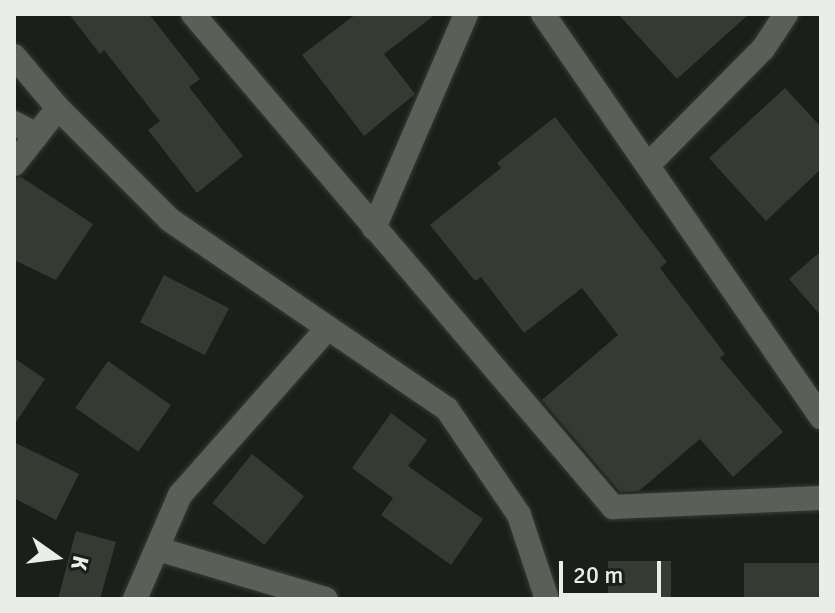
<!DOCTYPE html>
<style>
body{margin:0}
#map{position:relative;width:835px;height:613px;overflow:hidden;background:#1b1f19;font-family:Signika,sans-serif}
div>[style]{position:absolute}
.building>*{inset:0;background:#363a33;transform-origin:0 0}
.roads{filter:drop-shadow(0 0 2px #383b36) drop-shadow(0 0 2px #383b36)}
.minor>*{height:24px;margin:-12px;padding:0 12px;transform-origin:12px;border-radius:12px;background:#5a5f57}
span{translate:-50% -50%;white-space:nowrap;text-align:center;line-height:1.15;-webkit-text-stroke:7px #1b1f19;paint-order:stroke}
.frame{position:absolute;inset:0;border:16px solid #ebede9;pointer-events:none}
.north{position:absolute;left:16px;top:517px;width:80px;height:80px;-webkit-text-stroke:6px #1b1f19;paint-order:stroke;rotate:104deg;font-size:22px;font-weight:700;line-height:32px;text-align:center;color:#ebede9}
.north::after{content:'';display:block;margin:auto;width:28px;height:36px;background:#ebede9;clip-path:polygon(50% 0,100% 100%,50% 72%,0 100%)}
.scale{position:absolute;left:559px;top:561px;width:102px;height:36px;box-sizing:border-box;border:4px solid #ebede9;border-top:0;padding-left:10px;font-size:24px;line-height:28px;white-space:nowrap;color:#ebede9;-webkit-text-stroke:6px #1b1f19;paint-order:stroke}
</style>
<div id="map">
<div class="building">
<i style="clip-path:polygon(69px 14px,149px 14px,200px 79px,189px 87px,243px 156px,197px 193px,148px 130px,160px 121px,104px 50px,100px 54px)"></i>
<i style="clip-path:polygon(356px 14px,436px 14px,384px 54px,415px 94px,364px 136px,302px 55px)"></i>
<i style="clip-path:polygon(618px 14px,749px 14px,677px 79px)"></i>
<i style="clip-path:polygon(785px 88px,821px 127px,821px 169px,766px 221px,709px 158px)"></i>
<i style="clip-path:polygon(555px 117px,667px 262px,660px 268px,725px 354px,720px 358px,783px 432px,733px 477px,700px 439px,639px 491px,620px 492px,542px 400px,618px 335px,582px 288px,524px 333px,481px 277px,475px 281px,430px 225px,501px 168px,497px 163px)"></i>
<i style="clip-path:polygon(21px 177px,93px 224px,56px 280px,14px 260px,14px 179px)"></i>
<i style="clip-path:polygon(821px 251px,821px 316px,789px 279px)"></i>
<i style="left:164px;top:275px;width:73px;height:53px;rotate:27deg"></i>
<i style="clip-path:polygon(14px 358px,45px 379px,14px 425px)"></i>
<i style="left:108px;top:361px;width:77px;height:57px;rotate:35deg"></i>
<i style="clip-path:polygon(391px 413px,427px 440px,408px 466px,483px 519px,451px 565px,381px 515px,393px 498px,352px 468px)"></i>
<i style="clip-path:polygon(14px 442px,79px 474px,56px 520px,14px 498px)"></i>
<i style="left:252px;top:454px;width:67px;height:63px;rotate:39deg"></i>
<i style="clip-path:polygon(76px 531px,116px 542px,100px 599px,58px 599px)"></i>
<i style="left:608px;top:561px;width:63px;height:38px"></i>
<i style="left:821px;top:563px;width:36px;height:77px;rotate:90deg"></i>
</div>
<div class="roads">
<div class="minor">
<i style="left:193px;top:14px;width:648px;rotate:49.57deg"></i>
<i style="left:613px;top:507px;width:208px;rotate:-2.5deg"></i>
<i style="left:543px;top:14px;width:490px;rotate:55.4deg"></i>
<i style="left:14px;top:56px;width:68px;rotate:49.8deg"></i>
<i style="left:58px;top:108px;width:158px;rotate:45deg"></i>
<i style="left:170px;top:220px;width:335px;rotate:34.3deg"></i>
<i style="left:447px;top:409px;width:128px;rotate:55.8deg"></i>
<i style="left:519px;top:515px;width:89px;rotate:71.6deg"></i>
<i style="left:14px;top:123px;width:26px;rotate:28deg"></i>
<i style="left:14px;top:164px;width:71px;rotate:-51.8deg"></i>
<i style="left:649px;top:164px;width:162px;rotate:-45.3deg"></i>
<i style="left:763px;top:49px;width:42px;rotate:-56.7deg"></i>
<i style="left:374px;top:228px;width:233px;rotate:-66.7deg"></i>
<i style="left:158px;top:549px;width:175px;rotate:16.6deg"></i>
<i style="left:135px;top:599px;width:113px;rotate:-66.6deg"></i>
<i style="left:180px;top:495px;width:223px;rotate:-48.5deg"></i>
</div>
</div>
<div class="frame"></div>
<div class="north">K</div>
<div class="scale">20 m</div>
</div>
